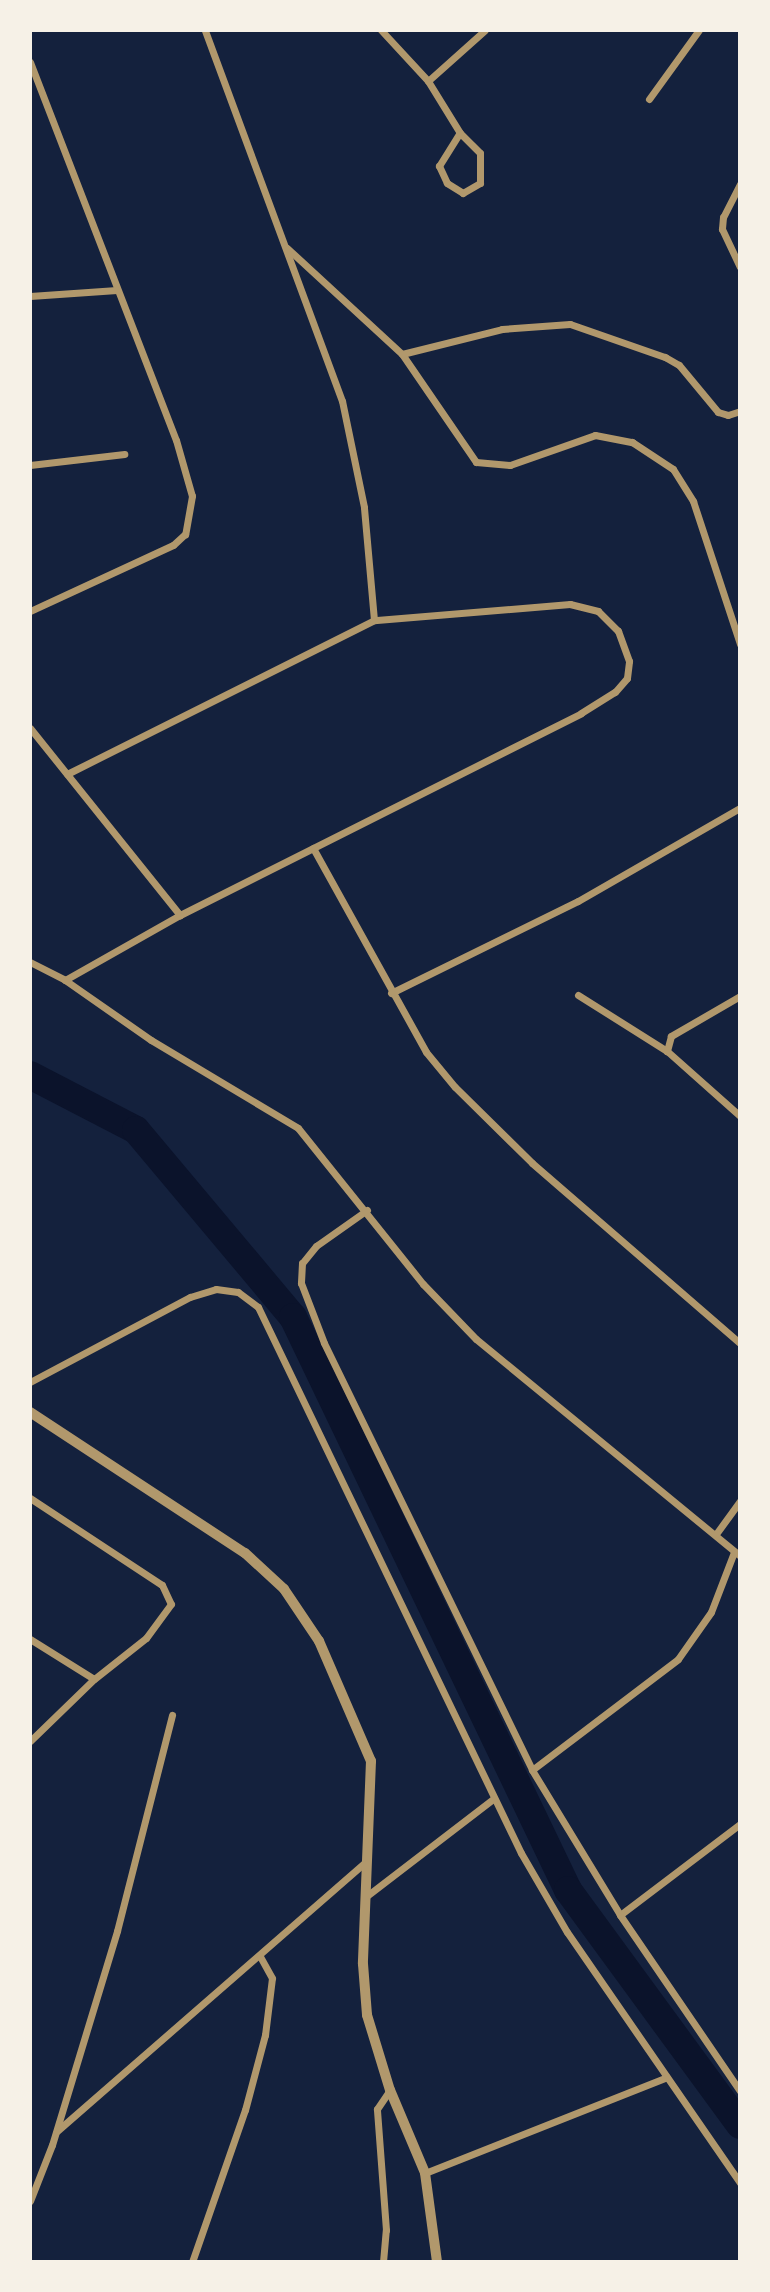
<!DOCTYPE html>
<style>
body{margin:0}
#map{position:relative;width:770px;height:2292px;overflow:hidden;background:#14213d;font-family:"Public Sans",sans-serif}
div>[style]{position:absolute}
.river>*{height:28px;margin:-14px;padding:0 14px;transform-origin:14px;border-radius:14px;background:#0b132b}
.minor>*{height:7px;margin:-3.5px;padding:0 3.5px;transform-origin:3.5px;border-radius:3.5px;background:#b1986c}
.tertiary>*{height:10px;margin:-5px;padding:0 5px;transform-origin:5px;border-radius:5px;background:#b1986c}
span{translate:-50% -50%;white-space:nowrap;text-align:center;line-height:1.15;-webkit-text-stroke:6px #f6f1e7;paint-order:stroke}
.frame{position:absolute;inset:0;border:32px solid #f6f1e7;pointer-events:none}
</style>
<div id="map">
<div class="river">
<i style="left:30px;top:1075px;width:119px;rotate:27.4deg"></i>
<i style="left:136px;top:1130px;width:244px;rotate:50deg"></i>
<i style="left:293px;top:1317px;width:636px;rotate:64.36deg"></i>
<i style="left:568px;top:1890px;width:291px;rotate:53.8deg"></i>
</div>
<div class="minor">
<i style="left:381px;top:30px;width:69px;rotate:47.3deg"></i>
<i style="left:428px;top:81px;width:61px;rotate:58.4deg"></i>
<i style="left:460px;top:133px;width:28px;rotate:45deg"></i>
<i style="left:480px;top:153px;width:30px;rotate:90deg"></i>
<i style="left:480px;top:183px;width:20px;rotate:150deg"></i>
<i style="left:463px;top:193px;width:19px;rotate:-148deg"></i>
<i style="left:447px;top:183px;width:19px;rotate:-115deg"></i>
<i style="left:439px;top:166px;width:39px;rotate:-58deg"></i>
<i style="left:30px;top:62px;width:405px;rotate:68.9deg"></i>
<i style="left:176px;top:440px;width:58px;rotate:74.1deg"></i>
<i style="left:192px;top:496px;width:39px;rotate:100deg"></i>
<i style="left:185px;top:534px;width:16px;rotate:137deg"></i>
<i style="left:173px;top:545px;width:157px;rotate:155.2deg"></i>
<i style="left:428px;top:81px;width:76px;rotate:-41.8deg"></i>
<i style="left:649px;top:99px;width:85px;rotate:-54.1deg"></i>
<i style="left:740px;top:184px;width:37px;rotate:117deg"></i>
<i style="left:723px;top:217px;width:12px;rotate:95deg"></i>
<i style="left:722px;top:229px;width:42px;rotate:64.7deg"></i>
<i style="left:287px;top:248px;width:156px;rotate:42.7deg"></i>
<i style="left:402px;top:354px;width:131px;rotate:55.6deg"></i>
<i style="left:476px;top:462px;width:34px;rotate:5deg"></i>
<i style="left:510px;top:465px;width:90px;rotate:-19.4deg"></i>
<i style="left:595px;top:435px;width:38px;rotate:11deg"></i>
<i style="left:632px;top:442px;width:49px;rotate:33.4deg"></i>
<i style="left:673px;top:469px;width:38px;rotate:58deg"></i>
<i style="left:693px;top:501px;width:151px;rotate:71.8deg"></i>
<i style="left:30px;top:296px;width:87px;rotate:-3.9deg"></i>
<i style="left:402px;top:354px;width:103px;rotate:-14deg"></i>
<i style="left:502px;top:329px;width:68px;rotate:-4.2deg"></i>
<i style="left:570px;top:324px;width:101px;rotate:19.2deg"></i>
<i style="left:665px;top:357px;width:16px;rotate:30deg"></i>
<i style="left:679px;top:365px;width:61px;rotate:50.3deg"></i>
<i style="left:718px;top:412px;width:10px;rotate:17deg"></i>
<i style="left:728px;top:415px;width:13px;rotate:-18deg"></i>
<i style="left:30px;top:465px;width:95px;rotate:-6.7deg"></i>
<i style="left:30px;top:728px;width:240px;rotate:51.3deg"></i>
<i style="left:67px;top:774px;width:343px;rotate:-26.6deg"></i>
<i style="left:374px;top:620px;width:113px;rotate:-95.1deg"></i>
<i style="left:364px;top:507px;width:108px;rotate:-101.7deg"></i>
<i style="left:342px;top:401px;width:395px;rotate:-110.3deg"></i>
<i style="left:313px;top:848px;width:233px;rotate:61deg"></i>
<i style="left:426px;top:1052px;width:45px;rotate:50.4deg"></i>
<i style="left:455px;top:1087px;width:108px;rotate:44.6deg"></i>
<i style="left:532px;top:1163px;width:275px;rotate:40.9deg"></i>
<i style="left:30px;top:962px;width:39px;rotate:27deg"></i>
<i style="left:65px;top:980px;width:105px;rotate:34.9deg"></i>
<i style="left:151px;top:1040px;width:171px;rotate:30.9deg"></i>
<i style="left:298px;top:1128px;width:200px;rotate:51.3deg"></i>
<i style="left:423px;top:1284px;width:76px;rotate:46.1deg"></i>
<i style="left:476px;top:1339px;width:342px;rotate:39.4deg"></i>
<i style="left:65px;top:980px;width:132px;rotate:-29.5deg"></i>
<i style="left:180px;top:915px;width:449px;rotate:-26.7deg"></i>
<i style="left:581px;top:713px;width:40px;rotate:-32deg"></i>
<i style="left:615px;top:692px;width:18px;rotate:-49deg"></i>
<i style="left:627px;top:678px;width:17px;rotate:-83deg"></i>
<i style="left:629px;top:661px;width:32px;rotate:-110deg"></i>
<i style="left:618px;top:631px;width:28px;rotate:-135deg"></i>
<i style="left:598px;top:611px;width:29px;rotate:-166deg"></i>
<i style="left:570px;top:604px;width:197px;rotate:175.3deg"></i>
<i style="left:391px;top:993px;width:208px;rotate:-26.2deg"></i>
<i style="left:578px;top:901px;width:187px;rotate:-29.9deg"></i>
<i style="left:578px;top:995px;width:105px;rotate:32.2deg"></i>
<i style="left:740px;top:996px;width:80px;rotate:149.9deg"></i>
<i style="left:671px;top:1036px;width:16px;rotate:105deg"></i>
<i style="left:667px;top:1051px;width:98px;rotate:41.7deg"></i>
<i style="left:367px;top:1210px;width:62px;rotate:144.8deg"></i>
<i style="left:316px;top:1246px;width:22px;rotate:129deg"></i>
<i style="left:302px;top:1263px;width:20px;rotate:93deg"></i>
<i style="left:301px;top:1283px;width:64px;rotate:69deg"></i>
<i style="left:324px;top:1343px;width:475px;rotate:64deg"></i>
<i style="left:532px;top:1770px;width:170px;rotate:58.7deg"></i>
<i style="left:620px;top:1915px;width:213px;rotate:55.7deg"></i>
<i style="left:30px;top:1382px;width:181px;rotate:-28deg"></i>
<i style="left:190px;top:1297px;width:27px;rotate:-17deg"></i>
<i style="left:216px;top:1289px;width:22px;rotate:8deg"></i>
<i style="left:238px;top:1292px;width:25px;rotate:37deg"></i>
<i style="left:258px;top:1307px;width:606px;rotate:64.28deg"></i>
<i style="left:521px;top:1853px;width:91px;rotate:59.8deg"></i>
<i style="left:567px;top:1932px;width:305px;rotate:55.4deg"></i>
<i style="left:30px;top:1498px;width:158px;rotate:33.4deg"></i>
<i style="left:162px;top:1585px;width:21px;rotate:65deg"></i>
<i style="left:171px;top:1604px;width:42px;rotate:126.3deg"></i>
<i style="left:146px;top:1638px;width:66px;rotate:141.7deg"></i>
<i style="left:94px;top:1679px;width:89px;rotate:135.9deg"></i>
<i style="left:716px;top:1534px;width:41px;rotate:-54deg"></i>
<i style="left:30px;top:1639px;width:75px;rotate:32deg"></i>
<i style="left:532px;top:1770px;width:183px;rotate:-37.2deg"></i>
<i style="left:678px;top:1659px;width:57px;rotate:-54.9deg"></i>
<i style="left:711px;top:1612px;width:64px;rotate:-69deg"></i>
<i style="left:368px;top:1895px;width:158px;rotate:-37.5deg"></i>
<i style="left:620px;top:1915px;width:151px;rotate:-37.2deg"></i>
<i style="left:57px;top:2131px;width:411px;rotate:-41.1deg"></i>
<i style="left:425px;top:2173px;width:260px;rotate:-21.6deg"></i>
<i style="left:30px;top:2201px;width:60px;rotate:-68.6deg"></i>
<i style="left:52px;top:2145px;width:224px;rotate:-73.1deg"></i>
<i style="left:117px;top:1931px;width:223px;rotate:-75.7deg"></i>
<i style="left:192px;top:2262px;width:161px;rotate:-70.8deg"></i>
<i style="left:245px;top:2110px;width:78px;rotate:-75.1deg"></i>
<i style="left:265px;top:2035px;width:57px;rotate:-83deg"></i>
<i style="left:272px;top:1978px;width:25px;rotate:-119deg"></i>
<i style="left:383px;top:2262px;width:32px;rotate:-85deg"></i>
<i style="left:386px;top:2230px;width:121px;rotate:-94.3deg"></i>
<i style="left:377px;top:2109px;width:23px;rotate:-56deg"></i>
</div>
<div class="tertiary">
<i style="left:30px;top:1412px;width:257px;rotate:33.3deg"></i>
<i style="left:245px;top:1553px;width:53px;rotate:42.7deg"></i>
<i style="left:284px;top:1589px;width:63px;rotate:56.1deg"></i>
<i style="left:319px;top:1641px;width:131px;rotate:66.6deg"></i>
<i style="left:371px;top:1761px;width:203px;rotate:92.3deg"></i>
<i style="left:363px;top:1964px;width:51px;rotate:85.5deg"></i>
<i style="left:367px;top:2015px;width:78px;rotate:73deg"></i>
<i style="left:390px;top:2090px;width:90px;rotate:67.1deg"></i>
<i style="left:425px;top:2173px;width:90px;rotate:82.3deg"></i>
</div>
<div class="frame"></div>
</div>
